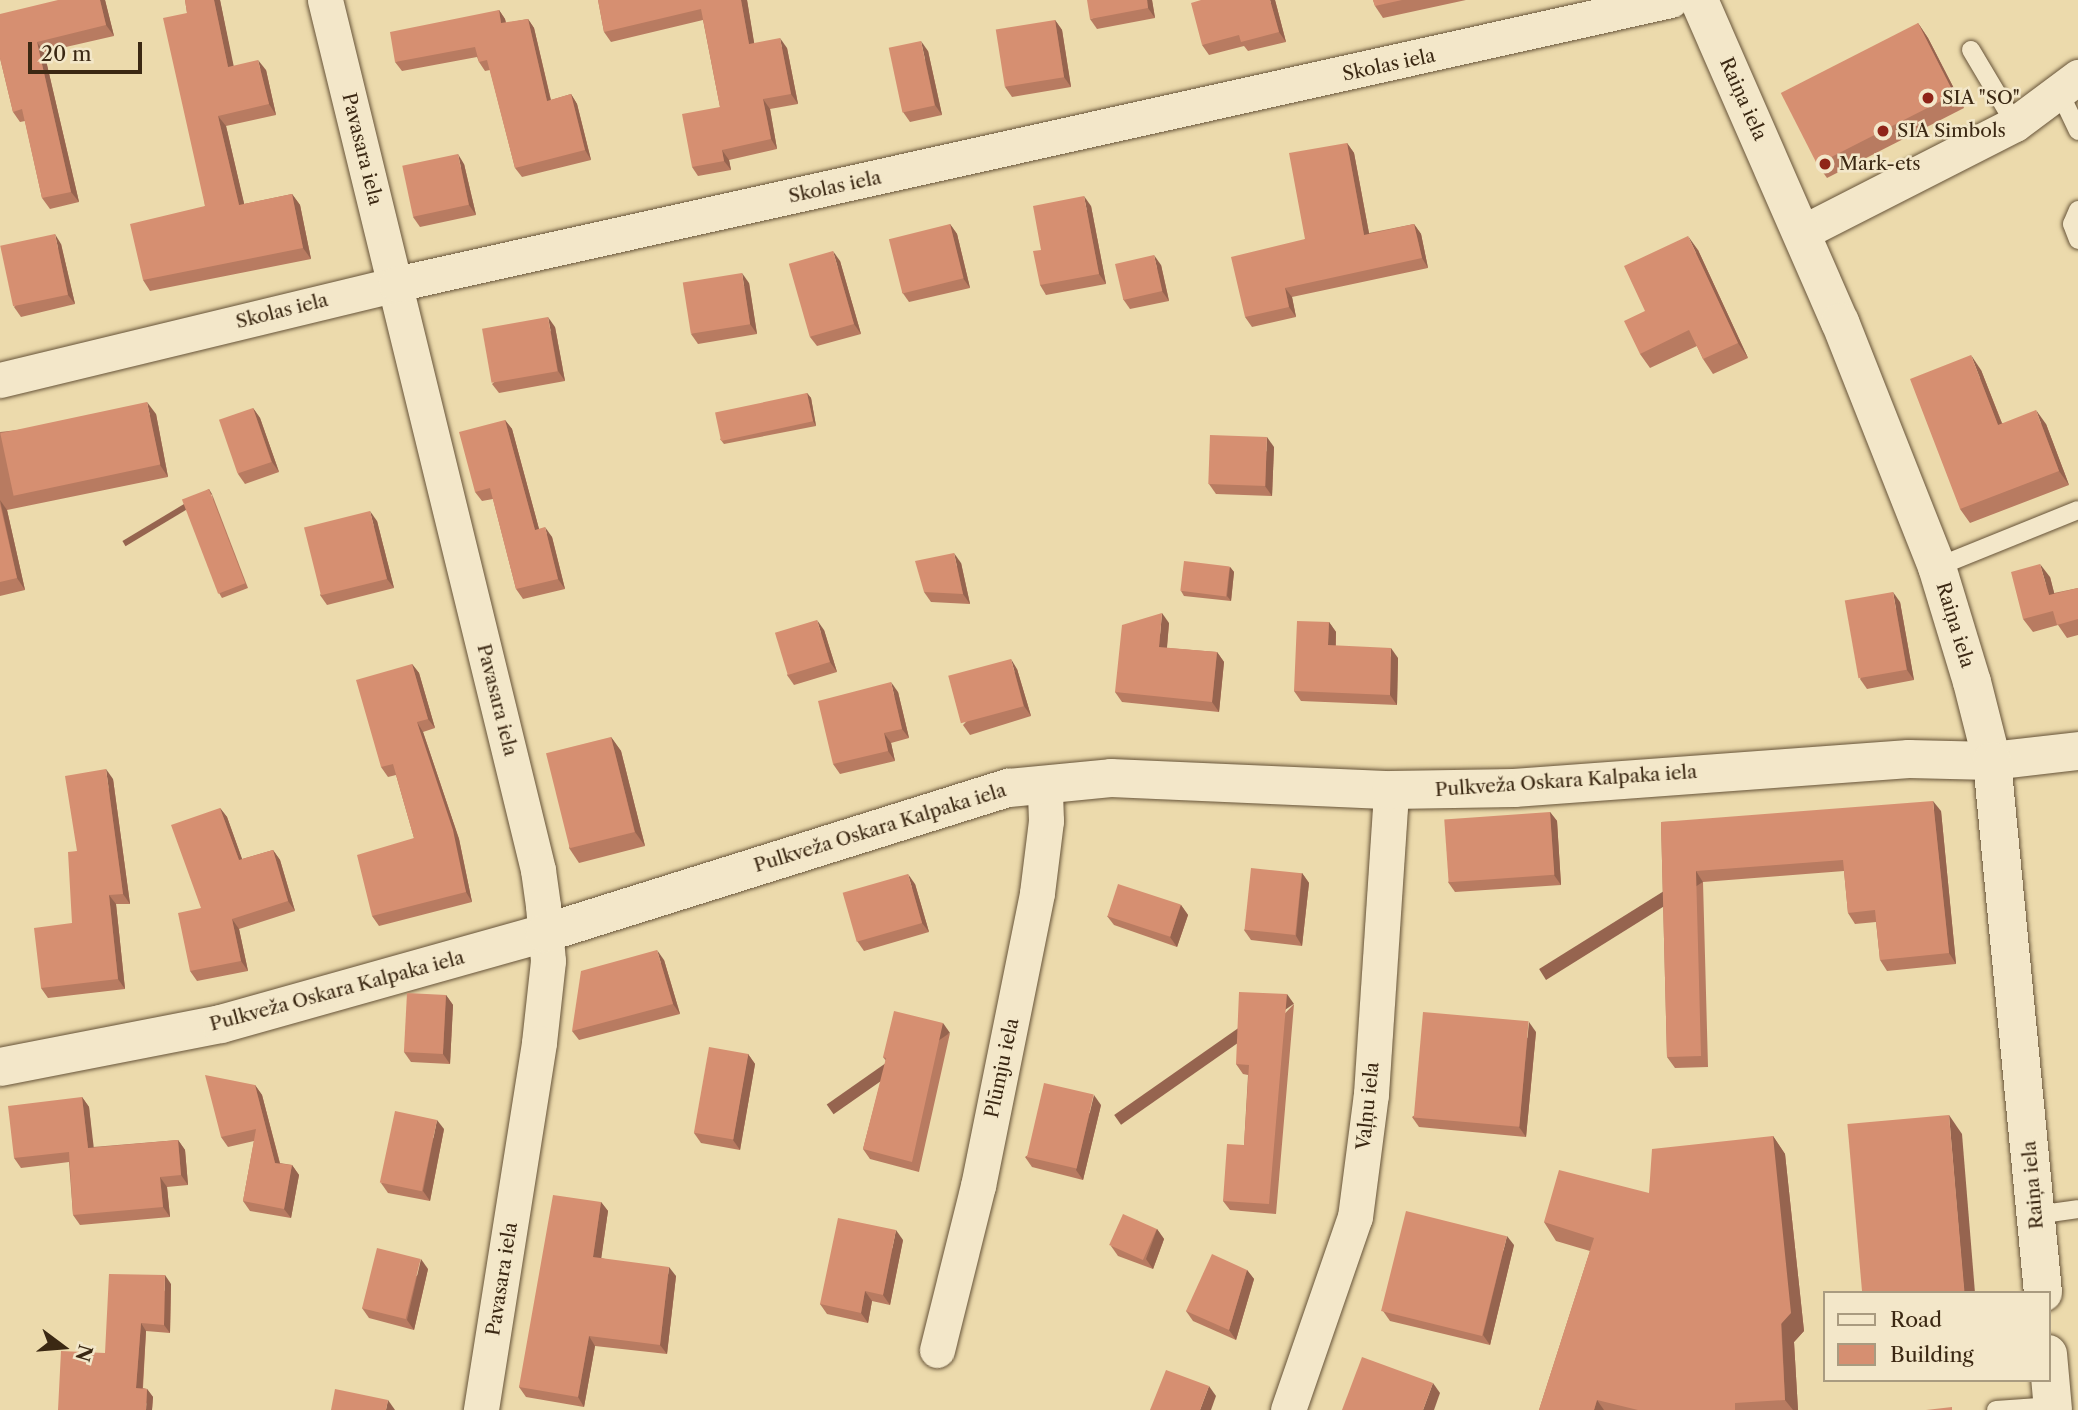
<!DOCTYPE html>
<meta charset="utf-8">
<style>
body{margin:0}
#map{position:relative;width:2078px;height:1410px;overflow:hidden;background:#ecdaac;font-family:"Libre Caslon Text",serif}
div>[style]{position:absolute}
.roads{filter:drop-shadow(0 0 2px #675439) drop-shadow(0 0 2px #675439)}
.service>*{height:18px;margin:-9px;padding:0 9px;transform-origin:9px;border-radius:9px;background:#f3e7c9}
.minor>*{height:35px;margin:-17.5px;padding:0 17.5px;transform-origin:17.5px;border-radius:17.5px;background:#f3e7c9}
.tertiary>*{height:38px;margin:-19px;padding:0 19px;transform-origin:19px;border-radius:19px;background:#f3e7c9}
.secondary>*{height:38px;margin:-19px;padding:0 19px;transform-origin:19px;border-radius:19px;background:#f3e7c9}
.wall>*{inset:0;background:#b87b61}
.shaded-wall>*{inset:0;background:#96644f;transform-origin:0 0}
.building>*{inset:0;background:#d68f71;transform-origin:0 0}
.dots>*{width:19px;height:19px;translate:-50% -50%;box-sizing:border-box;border:4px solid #f3e7c9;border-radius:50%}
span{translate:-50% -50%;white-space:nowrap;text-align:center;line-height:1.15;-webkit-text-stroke:5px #f3e7c9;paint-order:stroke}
.street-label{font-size:19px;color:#3b2813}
.poi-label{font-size:19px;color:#3b2813}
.left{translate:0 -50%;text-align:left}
.legend{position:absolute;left:1823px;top:1291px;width:228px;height:91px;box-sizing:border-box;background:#f3e7c9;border:2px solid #a99b80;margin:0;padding:9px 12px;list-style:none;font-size:21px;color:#3b2813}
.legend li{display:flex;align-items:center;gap:14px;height:35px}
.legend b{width:35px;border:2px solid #a99b80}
.north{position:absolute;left:28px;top:1312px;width:70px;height:70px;-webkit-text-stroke:5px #f3e7c9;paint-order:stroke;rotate:106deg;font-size:19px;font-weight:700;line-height:28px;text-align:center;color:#3b2813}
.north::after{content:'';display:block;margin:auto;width:24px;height:32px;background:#3b2813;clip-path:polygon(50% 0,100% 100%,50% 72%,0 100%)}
.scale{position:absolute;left:28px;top:42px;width:114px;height:32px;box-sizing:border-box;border:4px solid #3b2813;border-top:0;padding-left:9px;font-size:21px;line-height:24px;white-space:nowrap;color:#3b2813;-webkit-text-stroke:5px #f3e7c9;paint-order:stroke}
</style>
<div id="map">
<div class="roads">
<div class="service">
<i style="left:1971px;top:50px;width:86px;rotate:59.3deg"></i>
<i style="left:2059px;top:91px;width:44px;rotate:64.6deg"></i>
<i style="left:2078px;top:210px;width:15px;rotate:113deg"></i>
<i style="left:2072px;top:224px;width:17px;rotate:69deg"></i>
<i style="left:1937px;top:567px;width:152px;rotate:-22deg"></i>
<i style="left:2036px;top:1215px;width:42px;rotate:-8.1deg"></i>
<i style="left:1996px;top:1410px;width:57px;rotate:-4deg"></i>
</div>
<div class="minor">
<i style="left:325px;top:0;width:896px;rotate:76.24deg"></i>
<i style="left:538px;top:870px;width:36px;rotate:82deg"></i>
<i style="left:543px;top:906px;width:55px;rotate:84.8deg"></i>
<i style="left:548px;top:961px;width:82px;rotate:96.3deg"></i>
<i style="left:539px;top:1043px;width:372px;rotate:99deg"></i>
<i style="left:1803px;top:232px;width:238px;rotate:-27deg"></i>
<i style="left:2015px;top:124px;width:79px;rotate:-36.7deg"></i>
<i style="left:0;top:380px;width:407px;rotate:-13.6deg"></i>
<i style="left:396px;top:284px;width:1306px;rotate:-12.56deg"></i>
<i style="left:937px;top:1350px;width:169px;rotate:-76deg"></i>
<i style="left:978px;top:1186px;width:299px;rotate:-78.6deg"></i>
<i style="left:1037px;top:893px;width:73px;rotate:-82.9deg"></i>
<i style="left:1046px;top:821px;width:38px;rotate:-92deg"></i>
<i style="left:1288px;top:1410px;width:204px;rotate:-70.9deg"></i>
<i style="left:1355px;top:1217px;width:124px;rotate:-82.6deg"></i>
<i style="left:1371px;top:1094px;width:305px;rotate:-86.2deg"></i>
</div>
<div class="tertiary">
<i style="left:0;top:1067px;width:225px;rotate:-11deg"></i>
<i style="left:221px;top:1024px;width:337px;rotate:-15.7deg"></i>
<i style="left:545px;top:933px;width:486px;rotate:-17.4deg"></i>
<i style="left:1009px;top:788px;width:102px;rotate:-5.6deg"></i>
<i style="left:1111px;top:778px;width:280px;rotate:2.5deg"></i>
<i style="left:1391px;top:790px;width:123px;rotate:-0.9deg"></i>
<i style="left:1514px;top:788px;width:396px;rotate:-4.2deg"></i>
<i style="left:1909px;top:759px;width:83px;rotate:1.4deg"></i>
<i style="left:1992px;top:761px;width:87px;rotate:-6.6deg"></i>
</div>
<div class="secondary">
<i style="left:1699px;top:0;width:352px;rotate:66.4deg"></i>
<i style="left:1840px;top:322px;width:264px;rotate:68.4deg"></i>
<i style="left:1937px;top:567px;width:120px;rotate:73.1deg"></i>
<i style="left:1972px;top:682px;width:81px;rotate:75.8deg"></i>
<i style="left:1992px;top:761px;width:534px;rotate:84.52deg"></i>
<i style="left:2048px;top:1354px;width:56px;rotate:84.9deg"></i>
</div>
</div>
<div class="wall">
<i style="clip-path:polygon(105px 0,114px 36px,44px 52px,79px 202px,50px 209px,42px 198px,25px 121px,20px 122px,13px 112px,0 58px,58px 1px)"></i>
<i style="clip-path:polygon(185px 0,220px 0,233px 66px,266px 70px,276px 115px,226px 126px,244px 204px,292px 194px,300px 205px,311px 259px,150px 291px,143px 280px,205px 206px,187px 13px)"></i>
<i style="clip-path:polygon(598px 0,747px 0,754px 43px,787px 48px,798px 104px,770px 109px,777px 149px,729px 160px,731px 170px,698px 176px,692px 167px,720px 107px,703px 20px,611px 42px,604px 32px)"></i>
<i style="clip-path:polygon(1152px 0,1155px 18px,1097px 29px,1090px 19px)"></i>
<i style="clip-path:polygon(1275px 0,1286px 42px,1248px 51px,1244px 46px,1209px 55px,1202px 45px)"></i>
<i style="clip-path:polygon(1373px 0,1466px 0,1383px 18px,1375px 6px)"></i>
<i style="clip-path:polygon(499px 10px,505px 19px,506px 23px,528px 19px,534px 28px,551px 100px,571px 94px,577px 104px,591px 160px,522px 177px,515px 168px,490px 70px,485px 71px,479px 62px,477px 57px,402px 71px,395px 62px)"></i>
<i style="clip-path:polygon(1055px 20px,1062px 30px,1071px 87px,1012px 97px,1005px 87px)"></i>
<i style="clip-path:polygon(1918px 23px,1928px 38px,1964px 108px,1827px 178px,1817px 164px)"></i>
<i style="clip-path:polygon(928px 51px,942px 115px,910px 122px,903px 112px)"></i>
<i style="clip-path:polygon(1347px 143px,1354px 153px,1369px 233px,1414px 224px,1421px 234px,1428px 268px,1292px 297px,1296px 317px,1252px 327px,1245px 317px,1305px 239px)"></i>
<i style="clip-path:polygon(464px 164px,476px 215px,420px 227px,413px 217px)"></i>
<i style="clip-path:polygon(1091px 206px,1106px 284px,1046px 295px,1040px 285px,1041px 250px)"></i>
<i style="clip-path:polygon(950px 224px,957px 234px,970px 288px,909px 302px,902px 292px)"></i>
<i style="clip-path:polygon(61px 244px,75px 304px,21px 317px,14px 307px)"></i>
<i style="clip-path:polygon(1698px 250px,1748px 358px,1713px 374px,1703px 359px,1697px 346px,1650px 368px,1640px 354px,1645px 311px)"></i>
<i style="clip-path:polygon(840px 261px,861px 334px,817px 346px,810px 337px)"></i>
<i style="clip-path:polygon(1161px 265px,1169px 301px,1130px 309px,1123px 299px)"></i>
<i style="clip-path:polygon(749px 283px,757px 334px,698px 344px,691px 334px)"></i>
<i style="clip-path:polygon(555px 327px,565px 381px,499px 393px,492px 384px)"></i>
<i style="clip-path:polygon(1981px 370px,2002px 423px,2046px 424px,2069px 485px,1970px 523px,1960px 509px)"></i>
<i style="clip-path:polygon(807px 393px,811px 398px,816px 426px,724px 444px,720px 439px)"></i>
<i style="clip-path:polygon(253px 408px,260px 418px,279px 472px,245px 484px,238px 474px)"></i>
<i style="clip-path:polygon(156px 414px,168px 477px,7px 510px,25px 590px,0 596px,0 432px)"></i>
<i style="clip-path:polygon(505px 420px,512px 429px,539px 529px,552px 537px,565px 589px,523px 599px,516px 589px,493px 499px,482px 501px,475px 492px)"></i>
<i style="clip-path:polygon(1274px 447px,1272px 496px,1216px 494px,1209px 484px)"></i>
<i style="clip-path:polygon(212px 494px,248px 588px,222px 598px,219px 593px)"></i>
<i style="clip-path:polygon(377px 521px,394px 588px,327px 605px,320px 595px)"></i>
<i style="clip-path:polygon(961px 563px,970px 604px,931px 602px,924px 592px)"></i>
<i style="clip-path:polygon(1230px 567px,1234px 572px,1231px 601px,1184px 596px,1181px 591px)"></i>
<i style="clip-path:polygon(2050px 577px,2054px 593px,2078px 588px,2078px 635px,2067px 638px,2058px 625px,2033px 632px,2023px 619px)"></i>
<i style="clip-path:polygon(1900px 602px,1914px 680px,1867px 689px,1860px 679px)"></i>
<i style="clip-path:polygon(1329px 622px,1336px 632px,1336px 646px,1398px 658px,1397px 705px,1301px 701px,1294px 691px)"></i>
<i style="clip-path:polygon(1169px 623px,1167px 648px,1217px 652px,1224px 662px,1219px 712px,1122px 702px,1115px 692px)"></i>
<i style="clip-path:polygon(824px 630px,837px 672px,794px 685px,787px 675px)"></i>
<i style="clip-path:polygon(412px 664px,419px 673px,435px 728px,423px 732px,459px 839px,472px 902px,379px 926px,372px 916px,414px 838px,396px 775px,388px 777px,381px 767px)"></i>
<i style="clip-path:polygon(1017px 669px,1031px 716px,970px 735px,963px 725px)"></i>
<i style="clip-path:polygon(898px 692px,909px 738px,891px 743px,895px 761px,840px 774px,833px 764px)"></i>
<i style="clip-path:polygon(611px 737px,621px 751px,645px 846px,579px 863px,569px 848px)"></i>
<i style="clip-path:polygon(113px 779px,130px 904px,116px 904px,125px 989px,48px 998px,41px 988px,72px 923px,77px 851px)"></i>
<i style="clip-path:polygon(220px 808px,227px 817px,242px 859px,273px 850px,280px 860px,295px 911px,239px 929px,248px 971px,197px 981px,190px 971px)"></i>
<i style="clip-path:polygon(1941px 811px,1956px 964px,1887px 971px,1880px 960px,1876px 922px,1855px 924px,1848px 913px,1844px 871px,1703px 882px,1708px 1067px,1675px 1068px,1667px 1057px,1661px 822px)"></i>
<i style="clip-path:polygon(1550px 812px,1557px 821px,1561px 885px,1455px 892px,1448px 882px)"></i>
<i style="clip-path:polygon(1302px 873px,1309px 883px,1302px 946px,1251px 940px,1244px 930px)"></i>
<i style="clip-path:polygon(915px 884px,929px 932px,864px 951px,857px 941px)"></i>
<i style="clip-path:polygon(1181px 905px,1188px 915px,1177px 947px,1114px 925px,1107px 916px)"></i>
<i style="clip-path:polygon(664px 960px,680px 1014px,579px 1040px,572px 1031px)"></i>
<i style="clip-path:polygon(446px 995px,453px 1005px,450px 1064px,411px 1062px,404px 1052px)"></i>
<i style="clip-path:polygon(1294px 1004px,1276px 1214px,1230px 1210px,1223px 1201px,1244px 1145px,1248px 1075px,1243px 1074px,1236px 1064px)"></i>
<i style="clip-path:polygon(1536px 1032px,1526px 1137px,1419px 1127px,1412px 1117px)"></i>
<i style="clip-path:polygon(950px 1033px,919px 1172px,870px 1159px,863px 1149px,886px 1061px,883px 1057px)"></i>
<i style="clip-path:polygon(748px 1054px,755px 1064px,740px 1150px,701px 1143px,694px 1133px)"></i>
<i style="clip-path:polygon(255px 1085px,262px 1095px,280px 1163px,292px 1165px,299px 1175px,291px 1218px,250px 1211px,243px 1201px,254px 1141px,228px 1147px,221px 1137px)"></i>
<i style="clip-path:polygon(82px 1097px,89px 1107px,93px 1147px,178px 1140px,185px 1150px,188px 1185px,167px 1187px,170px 1217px,80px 1225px,73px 1215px,69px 1162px,21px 1168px,14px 1158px)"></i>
<i style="clip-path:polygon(1101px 1105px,1083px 1180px,1032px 1167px,1025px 1157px)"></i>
<i style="clip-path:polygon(444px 1129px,430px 1201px,388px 1193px,381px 1183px)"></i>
<i style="clip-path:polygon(1773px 1136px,1785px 1154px,1804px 1331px,1794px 1342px,1798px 1410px,1539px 1410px,1590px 1251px,1556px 1241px,1544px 1222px,1649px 1193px)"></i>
<i style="clip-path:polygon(601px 1202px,608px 1211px,601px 1258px,676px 1276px,667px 1354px,595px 1346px,584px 1407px,526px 1397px,519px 1387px)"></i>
<i style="clip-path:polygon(1157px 1229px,1164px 1239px,1153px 1269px,1118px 1256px,1111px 1246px)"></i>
<i style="clip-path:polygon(903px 1240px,890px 1305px,872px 1301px,868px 1323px,827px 1314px,820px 1304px)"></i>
<i style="clip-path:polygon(1514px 1245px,1490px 1345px,1390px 1321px,1383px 1311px)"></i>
<i style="clip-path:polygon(428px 1269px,414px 1330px,369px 1318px,362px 1308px)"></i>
<i style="clip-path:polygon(1247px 1270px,1254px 1279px,1236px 1340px,1193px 1321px,1186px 1311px)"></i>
<i style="clip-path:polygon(171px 1284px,170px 1333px,146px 1331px,143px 1388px,147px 1389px,153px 1397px,152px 1410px,105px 1353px)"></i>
</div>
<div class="shaded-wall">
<i style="clip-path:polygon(100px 0,105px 0,114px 36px,106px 25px)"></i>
<i style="clip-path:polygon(214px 0,220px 0,236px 77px,228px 67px)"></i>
<i style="clip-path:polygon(741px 0,747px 0,756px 54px,749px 44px)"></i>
<i style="clip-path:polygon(1147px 0,1152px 0,1155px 18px,1148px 8px)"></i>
<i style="clip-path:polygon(1270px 0,1275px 0,1286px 42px,1279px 32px)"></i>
<i style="clip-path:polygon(499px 10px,505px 19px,508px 33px,501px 23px)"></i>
<i style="clip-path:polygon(528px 19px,534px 28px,553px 110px,547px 101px)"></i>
<i style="clip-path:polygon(1055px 20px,1062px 30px,1071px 87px,1064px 77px)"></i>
<i style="clip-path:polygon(1918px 23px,1928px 38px,1964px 108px,1954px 94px)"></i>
<i style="clip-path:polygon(780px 38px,787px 48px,798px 104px,791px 94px)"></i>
<i style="clip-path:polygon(921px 41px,928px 51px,942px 115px,935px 105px)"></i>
<i style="clip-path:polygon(37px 42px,44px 52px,79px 202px,71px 192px)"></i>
<i style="clip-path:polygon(258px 60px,266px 70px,276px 115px,269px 104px)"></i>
<i style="clip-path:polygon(571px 94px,577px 104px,591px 160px,585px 150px)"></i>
<i style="clip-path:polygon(763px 99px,770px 109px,777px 149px,771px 139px)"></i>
<i style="clip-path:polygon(218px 116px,226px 126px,247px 216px,239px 205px)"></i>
<i style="clip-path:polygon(1347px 143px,1354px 153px,1371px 244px,1364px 235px)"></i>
<i style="clip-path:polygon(722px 150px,729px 160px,731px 170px,724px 161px)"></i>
<i style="clip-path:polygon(458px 154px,464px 164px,476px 215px,469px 205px)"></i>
<i style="clip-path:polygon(292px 194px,300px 205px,311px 259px,303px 248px)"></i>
<i style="clip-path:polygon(1084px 196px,1091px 206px,1106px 284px,1099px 274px)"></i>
<i style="clip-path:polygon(950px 224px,957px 234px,970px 288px,963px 278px)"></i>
<i style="clip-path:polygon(1414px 224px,1421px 234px,1428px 268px,1422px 258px)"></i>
<i style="clip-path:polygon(55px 234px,61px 244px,75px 304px,68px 295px)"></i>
<i style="clip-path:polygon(1688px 236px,1698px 250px,1748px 358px,1738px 343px)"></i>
<i style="clip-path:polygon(833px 251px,840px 261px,861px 334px,854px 324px)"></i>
<i style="clip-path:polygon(1154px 255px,1161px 265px,1169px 301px,1162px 291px)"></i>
<i style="clip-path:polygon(742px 273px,749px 283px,757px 334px,750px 324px)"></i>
<i style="clip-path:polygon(1285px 288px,1292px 297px,1296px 317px,1289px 307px)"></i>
<i style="clip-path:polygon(548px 317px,555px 327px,565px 381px,558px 371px)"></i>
<i style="clip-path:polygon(1971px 355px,1981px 370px,2008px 439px,1998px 425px)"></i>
<i style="clip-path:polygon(807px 393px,811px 398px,816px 426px,813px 421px)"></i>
<i style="clip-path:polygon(147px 402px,156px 414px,168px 477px,160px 465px)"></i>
<i style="clip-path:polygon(253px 408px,260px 418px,279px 472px,272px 462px)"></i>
<i style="clip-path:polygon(2036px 410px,2046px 424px,2069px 485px,2059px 471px)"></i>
<i style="clip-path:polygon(505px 420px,512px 429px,542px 540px,535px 530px)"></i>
<i style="clip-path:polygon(1267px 437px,1274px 447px,1272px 496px,1265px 486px)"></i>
<i style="left:209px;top:489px;width:6px;height:101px;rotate:59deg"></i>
<i style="clip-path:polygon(0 500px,7px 510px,25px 590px,17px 578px)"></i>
<i style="clip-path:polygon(370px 511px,377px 521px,394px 588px,387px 579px)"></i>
<i style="clip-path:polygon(545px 527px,552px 537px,565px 589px,558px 579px)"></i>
<i style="clip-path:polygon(954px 553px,961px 563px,970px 604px,963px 594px)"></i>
<i style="clip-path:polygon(2040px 564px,2050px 577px,2058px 608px,2049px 595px)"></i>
<i style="clip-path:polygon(1230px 567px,1234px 572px,1231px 601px,1227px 596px)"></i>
<i style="clip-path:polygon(1893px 592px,1900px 602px,1914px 680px,1907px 670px)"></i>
<i style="clip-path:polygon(1162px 613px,1169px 623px,1166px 657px,1159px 647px)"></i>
<i style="clip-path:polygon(817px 620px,824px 630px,837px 672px,830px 662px)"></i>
<i style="clip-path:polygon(1329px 622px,1336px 632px,1335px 655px,1328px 645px)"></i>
<i style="clip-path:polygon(1391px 648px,1398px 658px,1397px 705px,1390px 695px)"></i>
<i style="clip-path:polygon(1217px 652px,1224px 662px,1219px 712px,1212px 702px)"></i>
<i style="clip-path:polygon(1011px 659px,1017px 669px,1031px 716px,1024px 706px)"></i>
<i style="clip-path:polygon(412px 664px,419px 673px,435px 728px,428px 719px)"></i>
<i style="clip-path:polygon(891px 682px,898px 692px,909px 738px,902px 729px)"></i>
<i style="clip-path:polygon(417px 722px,423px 732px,459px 839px,472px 902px,466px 892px)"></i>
<i style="clip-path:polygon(884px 733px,891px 743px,895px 761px,888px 751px)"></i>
<i style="clip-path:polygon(611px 737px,621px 751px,645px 846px,635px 832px)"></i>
<i style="clip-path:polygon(106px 769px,113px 779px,130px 904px,123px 894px)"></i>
<i style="clip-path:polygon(1933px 801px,1941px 811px,1956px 964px,1949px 953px)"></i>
<i style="clip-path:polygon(220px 808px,227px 817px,246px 870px,239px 860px)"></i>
<i style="clip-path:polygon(1550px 812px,1557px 821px,1561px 885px,1554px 875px)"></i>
<i style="clip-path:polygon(273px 850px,280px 860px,295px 911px,288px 901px)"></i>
<i style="left:1696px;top:871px;width:13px;height:185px;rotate:58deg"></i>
<i style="clip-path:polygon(1302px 873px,1309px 883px,1302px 946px,1296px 936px)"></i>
<i style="clip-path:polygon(908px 874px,915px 884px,929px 932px,922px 923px)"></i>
<i style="clip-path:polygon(109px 895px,116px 904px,125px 989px,118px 979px)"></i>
<i style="clip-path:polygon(1181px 905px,1188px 915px,1177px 947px,1170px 937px)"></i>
<i style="clip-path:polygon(232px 919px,239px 929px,248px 971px,241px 961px)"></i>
<i style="clip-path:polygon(657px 950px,664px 960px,680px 1014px,673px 1004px)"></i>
<i style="left:1287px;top:994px;width:12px;height:211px;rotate:55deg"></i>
<i style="clip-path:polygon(446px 995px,453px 1005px,450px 1064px,443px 1054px)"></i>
<i style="clip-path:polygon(1529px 1022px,1536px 1032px,1526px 1137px,1519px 1127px)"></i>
<i style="left:943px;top:1023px;width:12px;height:142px;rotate:55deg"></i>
<i style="clip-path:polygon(748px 1054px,755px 1064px,740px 1150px,733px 1140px)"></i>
<i style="clip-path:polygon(255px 1085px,262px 1095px,282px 1172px,275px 1163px)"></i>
<i style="clip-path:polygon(1094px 1095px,1101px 1105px,1083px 1180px,1076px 1170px)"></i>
<i style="clip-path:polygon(82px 1097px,89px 1107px,95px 1158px,88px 1148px)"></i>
<i style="clip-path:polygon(1949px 1115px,1962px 1134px,1975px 1293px,1964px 1293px)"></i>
<i style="clip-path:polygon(437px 1120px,444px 1129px,430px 1201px,423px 1191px)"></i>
<i style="clip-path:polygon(1773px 1136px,1785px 1154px,1804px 1331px,1794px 1342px,1798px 1410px,1793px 1410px,1785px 1400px)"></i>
<i style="clip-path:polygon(178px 1140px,185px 1150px,188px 1185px,181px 1175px)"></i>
<i style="clip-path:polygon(292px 1165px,299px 1175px,291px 1218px,284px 1209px)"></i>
<i style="clip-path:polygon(160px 1177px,167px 1187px,170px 1217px,163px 1207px)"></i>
<i style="clip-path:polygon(601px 1202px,608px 1211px,600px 1267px,593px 1257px)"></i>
<i style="clip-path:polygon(1157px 1229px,1164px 1239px,1153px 1269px,1146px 1259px)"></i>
<i style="clip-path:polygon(896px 1230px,903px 1240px,890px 1305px,883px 1295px)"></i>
<i style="clip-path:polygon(1507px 1236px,1514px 1245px,1490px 1345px,1483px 1335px)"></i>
<i style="clip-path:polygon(421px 1259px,428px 1269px,414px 1330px,407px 1320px)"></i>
<i style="clip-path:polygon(669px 1267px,676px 1276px,667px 1354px,660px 1345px)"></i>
<i style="clip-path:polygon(1247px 1270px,1254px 1279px,1236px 1340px,1229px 1330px)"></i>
<i style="clip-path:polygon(165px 1275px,171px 1284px,170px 1333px,164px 1325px)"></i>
<i style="clip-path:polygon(865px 1291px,872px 1301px,868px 1323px,861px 1313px)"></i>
<i style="clip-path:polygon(141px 1323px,146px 1331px,142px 1396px,136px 1388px)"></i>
<i style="clip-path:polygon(589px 1336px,595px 1346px,584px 1407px,578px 1397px)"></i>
<i style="clip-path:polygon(1433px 1383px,1440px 1393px,1434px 1410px,1423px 1410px)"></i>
<i style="clip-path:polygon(1209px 1386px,1216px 1396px,1211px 1410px,1200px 1410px)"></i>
<i style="clip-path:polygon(147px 1389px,153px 1397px,152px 1410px,146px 1410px)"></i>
<i style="clip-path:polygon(388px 1400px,395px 1410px,386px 1410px)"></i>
<i style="clip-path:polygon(1597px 1400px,1604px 1410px,1594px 1410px)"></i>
</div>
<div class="building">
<i style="clip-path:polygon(58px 0,100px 0,106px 25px,37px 42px,71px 192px,42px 198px,22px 109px,13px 112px,0 58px,0 14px)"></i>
<i style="clip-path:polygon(185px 0,214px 0,228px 67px,258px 60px,269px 104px,218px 116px,239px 205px,292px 194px,303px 248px,143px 280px,130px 224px,205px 206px,163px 18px,187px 13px)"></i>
<i style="clip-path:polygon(598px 0,741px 0,749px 44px,780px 38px,791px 94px,763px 99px,771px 139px,722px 150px,724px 161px,692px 167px,682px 114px,720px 107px,701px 9px,604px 32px)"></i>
<i style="clip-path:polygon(1087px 0,1147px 0,1148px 8px,1090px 19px)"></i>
<i style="clip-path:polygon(1201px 0,1270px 0,1279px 32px,1241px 42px,1239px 35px,1202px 45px,1191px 3px)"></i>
<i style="clip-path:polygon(1373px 0,1402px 0,1375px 6px)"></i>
<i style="clip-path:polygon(499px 10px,501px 23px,528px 19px,547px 101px,571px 94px,585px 150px,515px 168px,487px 60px,479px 62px,475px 47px,395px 62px,390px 32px)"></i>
<i style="left:1055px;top:20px;width:58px;height:60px;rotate:81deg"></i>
<i style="left:1918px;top:23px;width:80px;height:154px;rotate:63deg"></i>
<i style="left:921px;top:41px;width:66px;height:33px;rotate:78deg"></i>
<i style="clip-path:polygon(1347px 143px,1364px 235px,1414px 224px,1422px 258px,1285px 288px,1289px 307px,1245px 317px,1231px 257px,1305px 239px,1289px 153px)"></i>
<i style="left:458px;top:154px;width:52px;height:57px;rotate:78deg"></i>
<i style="clip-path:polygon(1084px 196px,1099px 274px,1040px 285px,1033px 251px,1041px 250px,1033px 206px)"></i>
<i style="left:950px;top:224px;width:56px;height:63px;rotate:76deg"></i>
<i style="left:55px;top:234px;width:62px;height:56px;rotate:78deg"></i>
<i style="clip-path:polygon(1688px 236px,1738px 343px,1703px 359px,1689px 330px,1640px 354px,1624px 321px,1645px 311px,1624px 266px)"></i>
<i style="left:833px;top:251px;width:76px;height:46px;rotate:74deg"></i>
<i style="left:1154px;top:255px;width:37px;height:40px;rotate:77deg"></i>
<i style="left:742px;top:273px;width:52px;height:60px;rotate:81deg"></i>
<i style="left:548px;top:317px;width:55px;height:67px;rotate:80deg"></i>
<i style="clip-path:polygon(1971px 355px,1998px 425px,2036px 410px,2059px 471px,1960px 509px,1910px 379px)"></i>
<i style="left:807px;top:393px;width:29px;height:94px;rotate:78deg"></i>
<i style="left:147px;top:402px;width:64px;height:150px;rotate:78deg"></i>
<i style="left:253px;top:408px;width:57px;height:36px;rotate:71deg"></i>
<i style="clip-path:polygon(505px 420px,535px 530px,545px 527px,558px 579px,516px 589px,490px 488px,475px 492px,459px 432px)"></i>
<i style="left:1210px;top:435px;width:57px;height:49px;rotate:2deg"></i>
<i style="left:209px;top:489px;width:101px;height:29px;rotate:69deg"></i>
<i style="clip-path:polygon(0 504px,17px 578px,0 582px)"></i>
<i style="left:370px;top:511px;width:70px;height:68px;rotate:76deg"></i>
<i style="clip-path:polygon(954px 553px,963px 594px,924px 592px,915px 561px)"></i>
<i style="left:1184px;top:561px;width:46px;height:30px;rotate:7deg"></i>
<i style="clip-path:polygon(2040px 564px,2049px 595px,2078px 588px,2078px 619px,2057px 625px,2053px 611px,2023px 619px,2011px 572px)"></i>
<i style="left:1893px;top:592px;width:79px;height:49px;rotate:80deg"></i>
<i style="clip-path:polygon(1162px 613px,1159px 647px,1217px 652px,1212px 702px,1115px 692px,1122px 625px)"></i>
<i style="left:817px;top:620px;width:44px;height:44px;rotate:73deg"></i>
<i style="clip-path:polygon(1297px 621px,1329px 622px,1328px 645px,1391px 648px,1390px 695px,1294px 691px)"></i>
<i style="left:1011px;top:659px;width:49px;height:65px;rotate:75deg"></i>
<i style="clip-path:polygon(412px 664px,428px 719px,417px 722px,453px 830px,466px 892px,372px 916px,357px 855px,414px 838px,393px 764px,381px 767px,356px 680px)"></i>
<i style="clip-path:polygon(891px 682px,902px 729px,884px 733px,888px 751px,833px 764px,818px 701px)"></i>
<i style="left:611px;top:737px;width:98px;height:67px;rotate:76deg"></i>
<i style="clip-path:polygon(106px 769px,123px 894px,109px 895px,118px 979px,41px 988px,34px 928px,72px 923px,68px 852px,77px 851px,65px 776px)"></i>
<i style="clip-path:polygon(1933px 801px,1949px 953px,1880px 960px,1875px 910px,1848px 913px,1843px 860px,1696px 871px,1701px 1056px,1667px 1057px,1661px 822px)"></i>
<i style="clip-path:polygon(220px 808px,239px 860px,273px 850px,288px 901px,232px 919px,241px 961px,190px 971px,178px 913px,201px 908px,171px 825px)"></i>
<i style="left:1550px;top:812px;width:63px;height:106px;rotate:86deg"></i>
<i style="left:1251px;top:868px;width:51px;height:62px;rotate:6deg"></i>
<i style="left:908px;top:874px;width:51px;height:68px;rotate:74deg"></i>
<i style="left:1118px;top:884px;width:66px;height:34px;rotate:18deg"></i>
<i style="clip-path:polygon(657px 950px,673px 1004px,572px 1031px,581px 971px)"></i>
<i style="clip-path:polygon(1239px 992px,1287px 994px,1269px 1204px,1223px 1201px,1227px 1144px,1244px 1145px,1249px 1065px,1236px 1064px)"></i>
<i style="left:407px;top:993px;width:39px;height:59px;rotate:3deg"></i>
<i style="clip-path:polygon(894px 1011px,943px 1023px,912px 1162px,863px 1149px,886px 1058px,883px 1057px)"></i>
<i style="left:1423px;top:1012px;width:106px;height:106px;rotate:5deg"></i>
<i style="left:709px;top:1047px;width:40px;height:87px;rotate:10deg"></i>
<i style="clip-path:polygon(205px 1075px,255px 1085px,275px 1163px,292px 1165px,284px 1209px,243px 1201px,256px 1129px,221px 1137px)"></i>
<i style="left:1044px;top:1083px;width:51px;height:76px;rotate:13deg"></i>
<i style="clip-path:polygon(82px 1097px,88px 1148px,178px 1140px,181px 1175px,160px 1177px,163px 1207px,73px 1215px,69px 1152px,14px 1158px,8px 1106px)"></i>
<i style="left:395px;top:1111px;width:43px;height:73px;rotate:12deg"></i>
<i style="left:1949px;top:1115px;width:179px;height:102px;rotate:85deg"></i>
<i style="clip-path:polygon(1773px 1136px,1791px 1313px,1781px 1324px,1785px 1400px,1735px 1403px,1735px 1410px,1638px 1410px,1597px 1400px,1594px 1410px,1539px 1410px,1594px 1238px,1544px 1222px,1559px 1170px,1649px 1193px,1652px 1149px)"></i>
<i style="clip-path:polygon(553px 1195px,601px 1202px,593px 1257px,669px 1267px,660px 1345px,589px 1336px,578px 1397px,519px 1387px)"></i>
<i style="left:1406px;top:1211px;width:104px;height:103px;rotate:14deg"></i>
<i style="left:1123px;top:1214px;width:37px;height:34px;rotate:24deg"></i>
<i style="clip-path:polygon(838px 1218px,896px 1230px,883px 1295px,865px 1291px,861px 1313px,820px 1304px)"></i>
<i style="left:377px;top:1248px;width:45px;height:62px;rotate:14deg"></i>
<i style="clip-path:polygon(1212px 1254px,1247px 1270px,1229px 1330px,1186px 1311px)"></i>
<i style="clip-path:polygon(109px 1274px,165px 1275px,164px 1325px,141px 1323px,136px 1388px,147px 1389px,146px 1410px,58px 1410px,61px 1351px,105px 1353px)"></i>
<i style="clip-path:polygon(1362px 1357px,1433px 1383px,1423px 1410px,1342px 1410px)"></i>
<i style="clip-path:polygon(1166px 1370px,1209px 1386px,1200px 1410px,1150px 1410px)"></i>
<i style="clip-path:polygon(335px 1389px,388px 1400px,386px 1410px,331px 1410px)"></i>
<i style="clip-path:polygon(1952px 1407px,1952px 1410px,1926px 1410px)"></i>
</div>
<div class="dots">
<i style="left:1928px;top:98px;background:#8f2418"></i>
<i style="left:1883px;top:131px;background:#8f2418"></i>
<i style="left:1825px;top:164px;background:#8f2418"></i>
</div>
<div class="street-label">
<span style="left:1389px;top:65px;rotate:-12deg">Skolas iela</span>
<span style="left:1743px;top:99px;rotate:66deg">Raiņa iela</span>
<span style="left:362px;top:149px;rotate:76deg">Pavasara iela</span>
<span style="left:835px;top:187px;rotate:-12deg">Skolas iela</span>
<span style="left:282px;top:311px;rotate:-14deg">Skolas iela</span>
<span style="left:1955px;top:625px;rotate:73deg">Raiņa iela</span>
<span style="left:497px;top:700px;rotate:76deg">Pavasara iela</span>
<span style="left:1566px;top:781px;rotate:-4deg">Pulkveža Oskara Kalpaka iela</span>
<span style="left:880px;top:828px;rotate:-17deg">Pulkveža Oskara Kalpaka iela</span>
<span style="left:337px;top:991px;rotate:-15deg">Pulkveža Oskara Kalpaka iela</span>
<span style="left:1002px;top:1068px;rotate:-78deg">Plūmju iela</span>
<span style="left:1368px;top:1106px;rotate:-84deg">Vaļņu iela</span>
<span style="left:2033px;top:1185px;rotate:-95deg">Raiņa iela</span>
<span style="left:502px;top:1279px;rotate:-81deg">Pavasara iela</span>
</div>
<div class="poi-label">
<span class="left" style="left:1942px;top:98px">SIA "SO"</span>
<span class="left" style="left:1897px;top:131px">SIA Simbols</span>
<span class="left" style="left:1839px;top:164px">Mark-ets</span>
</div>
<ul class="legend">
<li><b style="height:9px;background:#f3e7c9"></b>Road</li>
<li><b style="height:19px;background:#d68f71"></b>Building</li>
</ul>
<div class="north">N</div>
<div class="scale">20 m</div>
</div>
